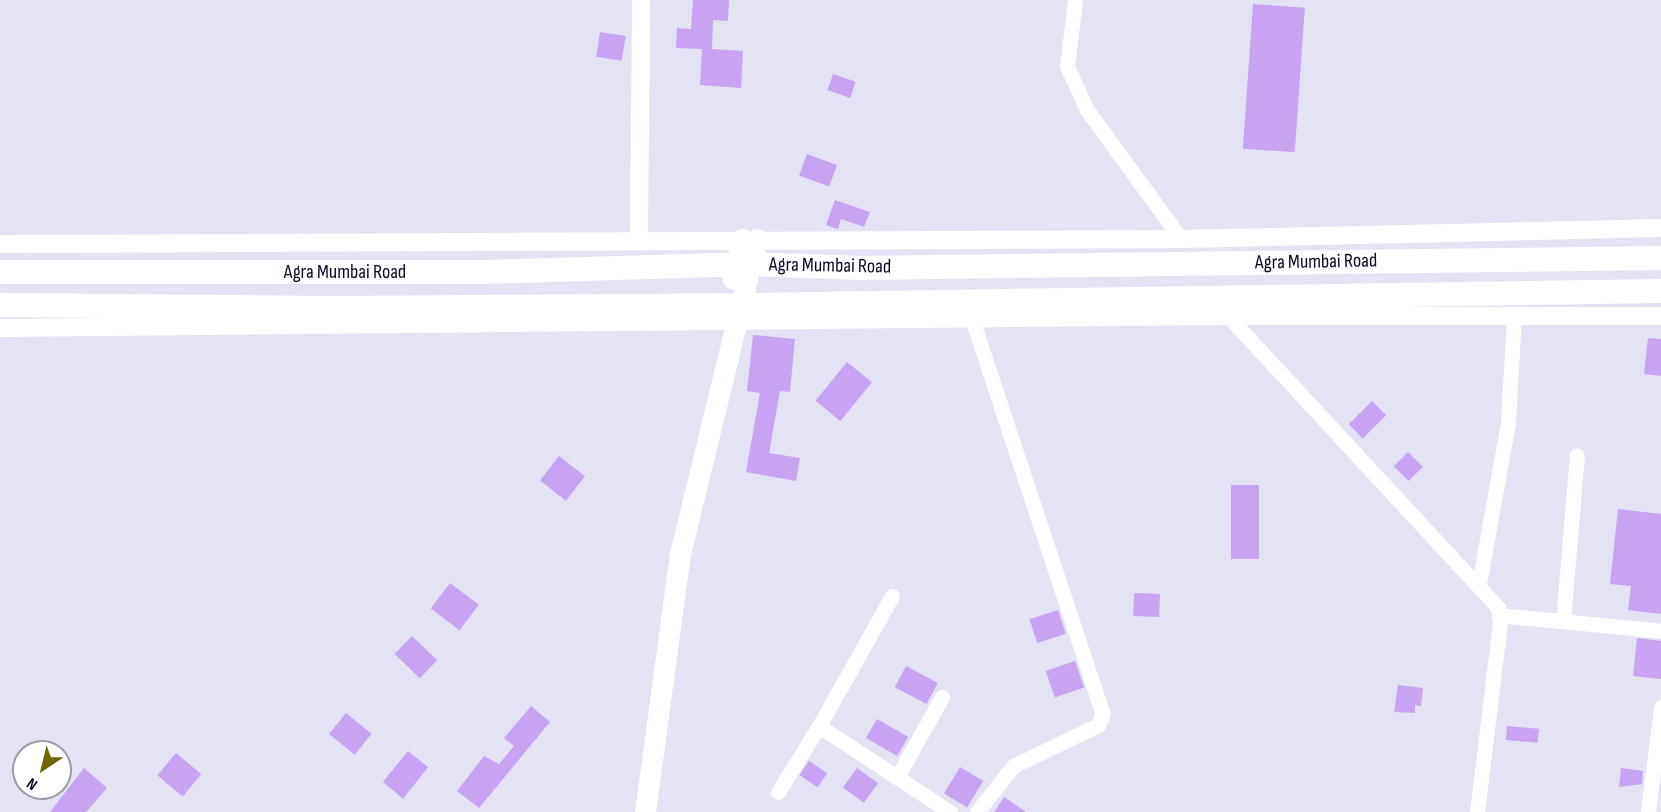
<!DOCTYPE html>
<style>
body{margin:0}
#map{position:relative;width:1661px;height:812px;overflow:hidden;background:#e3e3f3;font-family:"Sofia Sans Condensed",sans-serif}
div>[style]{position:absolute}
.building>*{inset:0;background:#c7a3f2;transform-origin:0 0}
.minor>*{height:15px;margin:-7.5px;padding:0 7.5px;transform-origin:7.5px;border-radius:7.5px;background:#fff}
.tertiary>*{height:18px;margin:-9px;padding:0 9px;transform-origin:9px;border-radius:9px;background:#fff}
.secondary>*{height:21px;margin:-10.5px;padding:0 10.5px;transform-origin:10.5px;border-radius:10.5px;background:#fff}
.trunk>*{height:24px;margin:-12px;padding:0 12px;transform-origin:12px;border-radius:12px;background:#fff}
span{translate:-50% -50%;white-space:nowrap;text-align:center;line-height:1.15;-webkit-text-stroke:4.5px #fff;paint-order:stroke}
.street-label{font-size:20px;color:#0a0621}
.north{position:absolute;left:12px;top:740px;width:60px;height:60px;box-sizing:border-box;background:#fff;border:2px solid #9d9ba6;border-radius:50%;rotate:215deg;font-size:16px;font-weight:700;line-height:24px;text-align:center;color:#0a0621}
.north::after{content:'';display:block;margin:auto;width:21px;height:27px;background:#6f6800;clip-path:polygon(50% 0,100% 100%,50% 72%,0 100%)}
</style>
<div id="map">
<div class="building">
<i style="clip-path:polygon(693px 0,729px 0,728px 21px,713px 20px,712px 49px,743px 51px,741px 88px,700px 85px,702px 49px,676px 48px,677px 28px,691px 29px)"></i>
<i style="left:1253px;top:4px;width:52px;height:145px;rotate:4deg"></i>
<i style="left:600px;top:32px;width:26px;height:25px;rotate:9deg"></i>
<i style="left:833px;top:74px;width:24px;height:17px;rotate:19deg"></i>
<i style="left:807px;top:154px;width:32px;height:23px;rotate:20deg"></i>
<i style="clip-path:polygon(835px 200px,870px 212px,864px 227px,841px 219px,838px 229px,826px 225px)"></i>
<i style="clip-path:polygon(753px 335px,795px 339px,790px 392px,780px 391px,769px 453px,800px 458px,796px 481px,746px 472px,760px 393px,747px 391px)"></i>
<i style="clip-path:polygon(1648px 338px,1661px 339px,1661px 376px,1644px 374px)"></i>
<i style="left:847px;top:362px;width:32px;height:50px;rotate:39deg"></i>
<i style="left:1372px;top:401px;width:20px;height:33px;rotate:45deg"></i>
<i style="left:1408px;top:452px;width:21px;height:20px;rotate:45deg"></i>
<i style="left:559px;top:456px;width:33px;height:31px;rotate:38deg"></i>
<i style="left:1231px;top:485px;width:28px;height:74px"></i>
<i style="clip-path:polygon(1618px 509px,1661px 514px,1661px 614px,1628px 610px,1631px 586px,1610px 584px)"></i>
<i style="left:450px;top:583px;width:36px;height:32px;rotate:37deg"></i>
<i style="left:1134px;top:593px;width:26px;height:23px;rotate:2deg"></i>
<i style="left:1058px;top:610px;width:25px;height:30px;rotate:72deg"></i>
<i style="left:412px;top:636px;width:35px;height:25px;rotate:44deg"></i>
<i style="clip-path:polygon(1637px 638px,1661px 641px,1661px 679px,1633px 676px)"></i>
<i style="left:1075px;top:661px;width:28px;height:31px;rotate:71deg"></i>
<i style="left:906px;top:666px;width:36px;height:24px;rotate:28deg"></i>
<i style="clip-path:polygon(1398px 685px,1423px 688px,1421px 706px,1415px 705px,1415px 713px,1394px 712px)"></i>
<i style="clip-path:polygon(531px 706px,550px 722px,479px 808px,457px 791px,484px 756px,499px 764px,514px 746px,504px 738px)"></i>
<i style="left:346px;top:713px;width:33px;height:27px;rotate:39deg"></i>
<i style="left:877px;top:719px;width:36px;height:22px;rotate:30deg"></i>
<i style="left:1507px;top:726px;width:32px;height:14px;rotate:5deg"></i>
<i style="left:408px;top:751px;width:26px;height:40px;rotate:39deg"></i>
<i style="left:176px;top:753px;width:33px;height:29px;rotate:40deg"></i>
<i style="left:809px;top:761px;width:22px;height:17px;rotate:34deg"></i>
<i style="left:960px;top:767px;width:27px;height:31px;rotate:31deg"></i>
<i style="clip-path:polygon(84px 768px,107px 788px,86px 812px,50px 812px)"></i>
<i style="left:857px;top:768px;width:26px;height:24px;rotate:36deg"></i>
<i style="clip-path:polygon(1621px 768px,1643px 771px,1642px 784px,1619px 787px)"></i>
<i style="clip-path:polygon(1004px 797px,1026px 812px,994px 812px)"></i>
</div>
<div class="minor">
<i style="left:1075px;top:0;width:66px;rotate:96.9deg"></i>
<i style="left:1067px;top:66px;width:48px;rotate:65.6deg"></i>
<i style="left:1087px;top:110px;width:160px;rotate:53.9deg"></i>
<i style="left:1228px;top:316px;width:398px;rotate:47.2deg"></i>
<i style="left:1498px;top:608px;width:14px;rotate:82deg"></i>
<i style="left:1500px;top:622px;width:191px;rotate:96.9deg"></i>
<i style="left:972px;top:319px;width:416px;rotate:71.7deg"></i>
<i style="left:1103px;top:714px;width:12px;rotate:114deg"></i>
<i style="left:1098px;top:725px;width:94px;rotate:154.2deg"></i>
<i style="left:1013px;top:766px;width:58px;rotate:128deg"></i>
<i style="left:1479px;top:584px;width:164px;rotate:-79.8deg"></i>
<i style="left:1508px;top:423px;width:107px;rotate:-86.8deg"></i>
<i style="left:892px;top:596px;width:149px;rotate:119.3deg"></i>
<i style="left:819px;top:726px;width:157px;rotate:33.3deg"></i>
<i style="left:1499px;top:615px;width:163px;rotate:5.6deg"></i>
<i style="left:1563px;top:621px;width:166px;rotate:-85.2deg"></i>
<i style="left:897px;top:777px;width:92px;rotate:-60.6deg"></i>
<i style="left:778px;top:792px;width:78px;rotate:-58.2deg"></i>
<i style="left:1648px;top:812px;width:106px;rotate:-82.9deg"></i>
</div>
<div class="tertiary">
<i style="left:639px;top:239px;width:239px;rotate:-89.5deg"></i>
<i style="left:0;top:244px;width:1181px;rotate:-0.24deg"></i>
<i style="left:1181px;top:239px;width:480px;rotate:-1.3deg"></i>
<i style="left:0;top:328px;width:1228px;rotate:-0.56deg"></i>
<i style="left:1228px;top:316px;width:433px"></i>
</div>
<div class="secondary">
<i style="left:733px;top:279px;width:41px;rotate:-77.3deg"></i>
<i style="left:645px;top:812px;width:260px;rotate:-82.3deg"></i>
<i style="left:680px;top:554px;width:324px;rotate:-76.3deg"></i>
</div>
<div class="trunk">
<i style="left:0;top:272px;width:485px"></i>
<i style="left:485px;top:272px;width:266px;rotate:-1.7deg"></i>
<i style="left:751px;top:264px;width:109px;rotate:2.1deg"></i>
<i style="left:860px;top:268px;width:801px;rotate:-0.72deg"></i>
<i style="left:0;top:305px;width:332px;rotate:0.5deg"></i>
<i style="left:332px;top:308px;width:409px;rotate:-0.4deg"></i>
<i style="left:741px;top:305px;width:920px;rotate:-0.87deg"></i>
</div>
<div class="street-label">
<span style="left:1316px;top:262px;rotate:-1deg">Agra Mumbai Road</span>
<span style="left:830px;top:266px;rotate:1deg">Agra Mumbai Road</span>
<span style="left:345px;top:272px">Agra Mumbai Road</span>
</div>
<div class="north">N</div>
</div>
